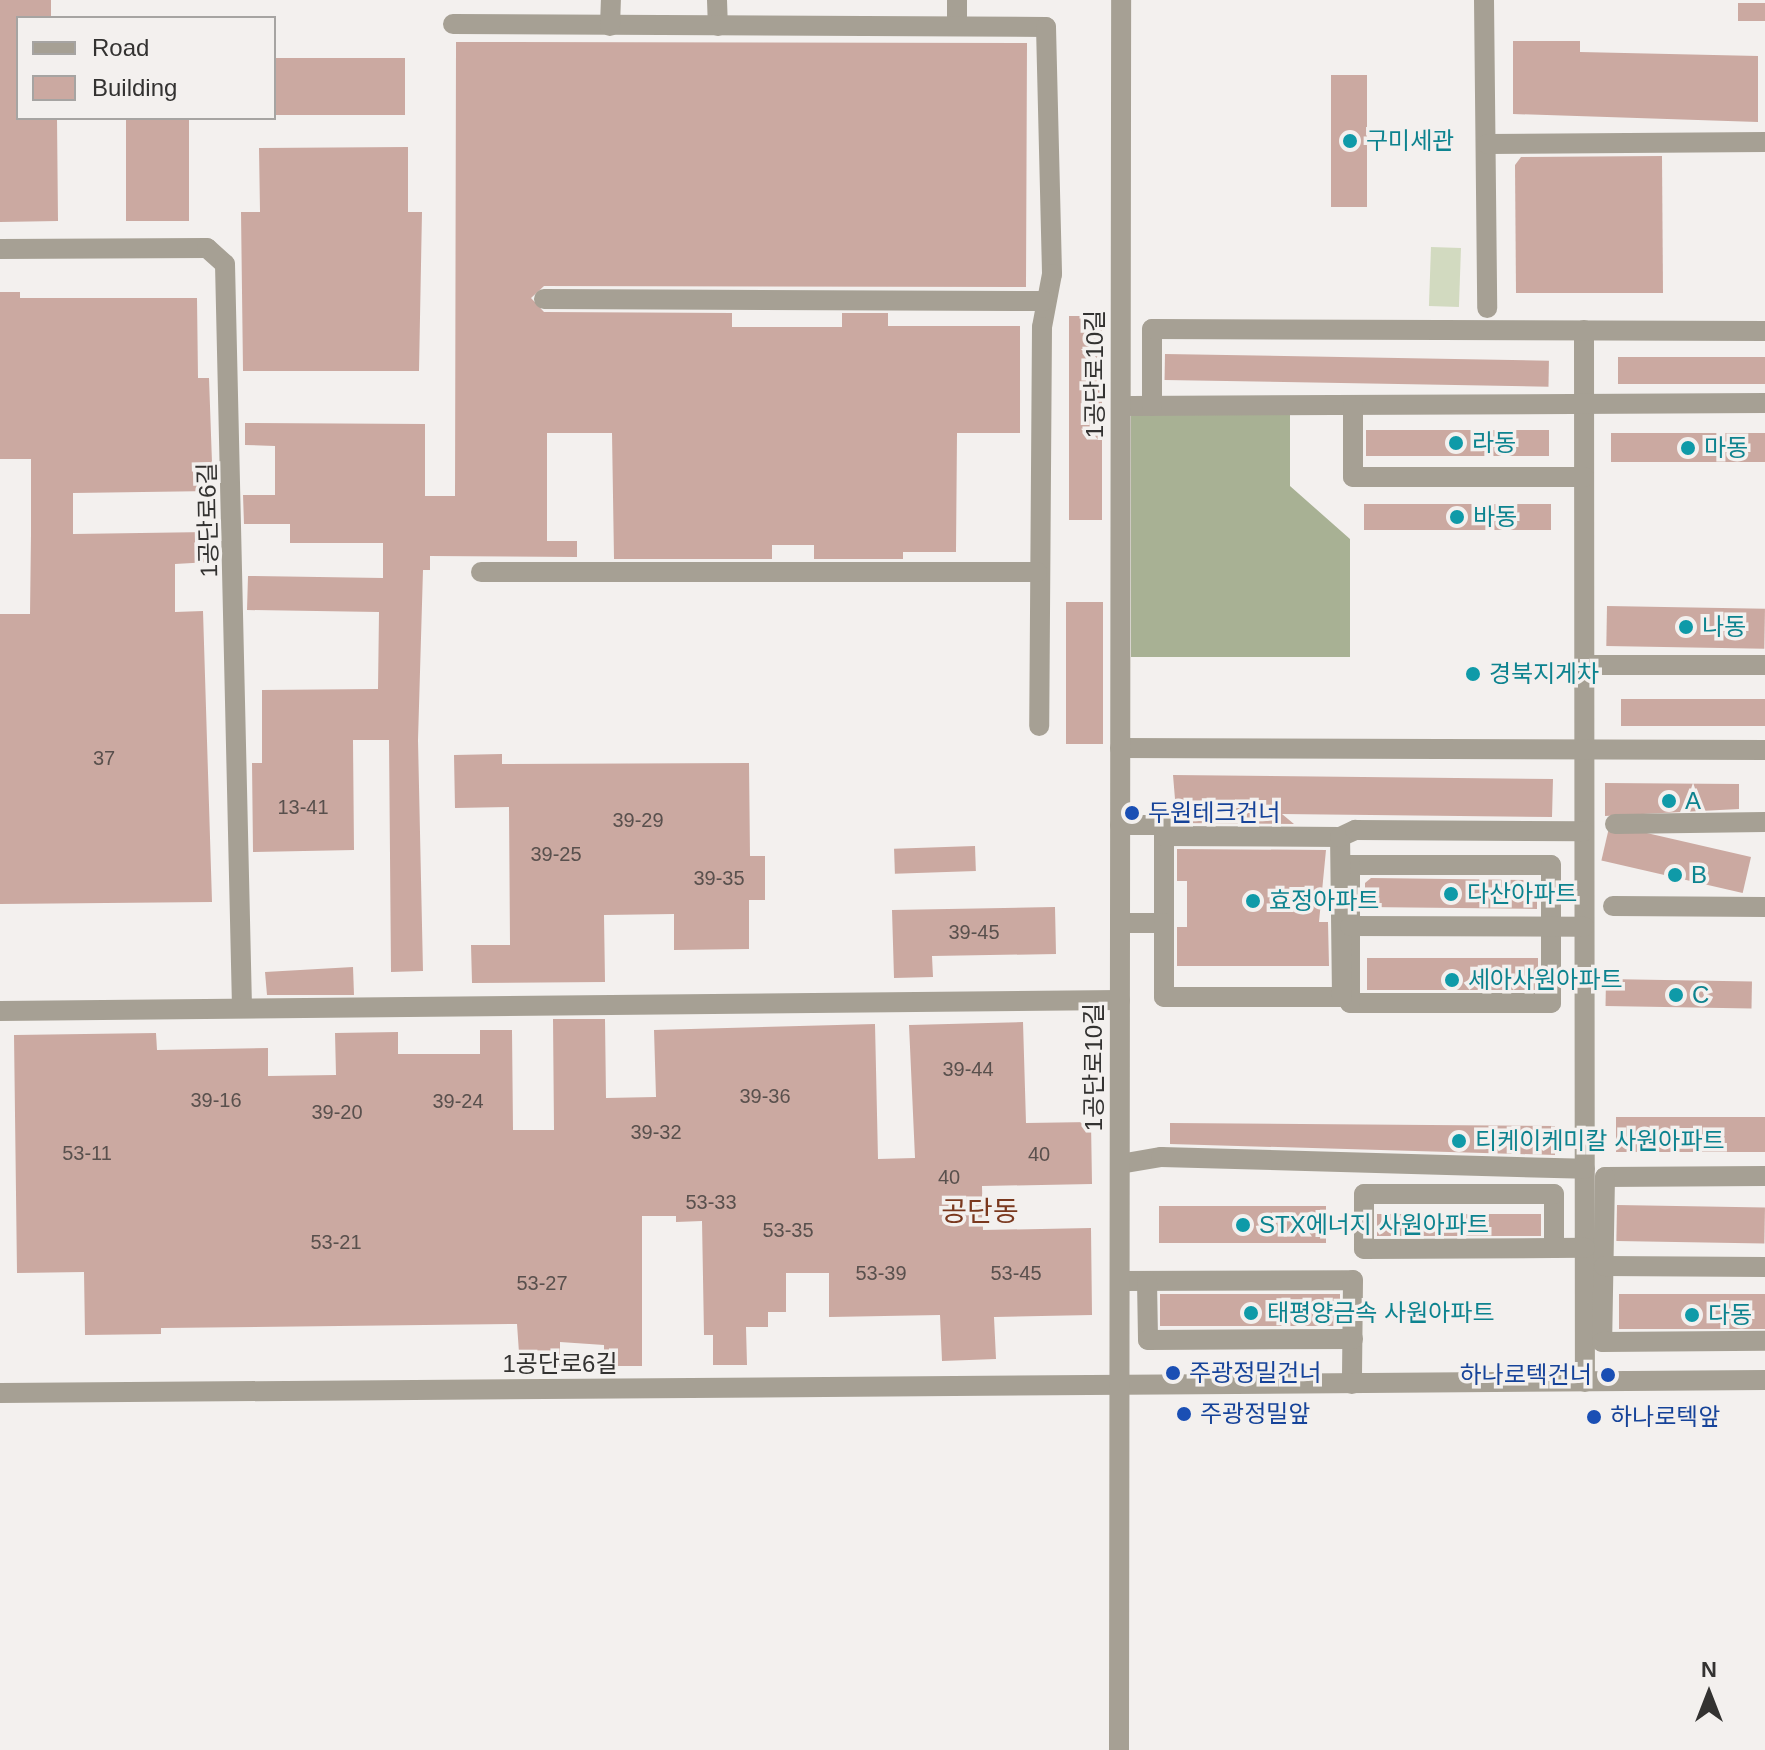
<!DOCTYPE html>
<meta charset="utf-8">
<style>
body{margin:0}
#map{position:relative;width:1765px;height:1750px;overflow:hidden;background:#f3f0ee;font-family:Arial,"Noto Sans KR",sans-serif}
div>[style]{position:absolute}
.green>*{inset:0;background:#d2dac0;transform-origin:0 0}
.forest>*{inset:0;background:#a8b194}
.building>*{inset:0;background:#cba9a1;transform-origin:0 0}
.minor>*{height:20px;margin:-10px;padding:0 10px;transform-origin:10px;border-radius:10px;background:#a6a094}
.dots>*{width:22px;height:22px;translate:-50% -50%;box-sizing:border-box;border:4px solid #f3f0ee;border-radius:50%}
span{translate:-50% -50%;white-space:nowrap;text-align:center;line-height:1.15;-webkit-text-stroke:7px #f3f0ee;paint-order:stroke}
.number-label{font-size:20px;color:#59504d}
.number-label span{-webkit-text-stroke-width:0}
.culture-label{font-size:24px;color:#0d838f}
.left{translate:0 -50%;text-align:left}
.street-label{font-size:24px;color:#333231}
.transit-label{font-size:24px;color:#164399}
.right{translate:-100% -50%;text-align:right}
.quarter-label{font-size:28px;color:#7a381e}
.legend{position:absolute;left:16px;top:16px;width:260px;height:104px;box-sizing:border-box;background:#f3f0ee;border:2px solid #a6a4a2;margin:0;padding:10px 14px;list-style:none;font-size:24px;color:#333231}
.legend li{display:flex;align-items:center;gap:16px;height:40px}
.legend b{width:40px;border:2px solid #a6a4a2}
.north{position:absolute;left:1669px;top:1654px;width:80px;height:80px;-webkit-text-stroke:6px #f3f0ee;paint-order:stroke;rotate:0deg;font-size:22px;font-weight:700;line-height:32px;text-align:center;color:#333231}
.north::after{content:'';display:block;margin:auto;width:28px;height:36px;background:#333231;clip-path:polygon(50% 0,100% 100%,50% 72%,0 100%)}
</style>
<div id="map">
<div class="green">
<i style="left:1431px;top:247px;width:30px;height:59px;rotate:2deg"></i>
</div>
<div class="forest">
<i style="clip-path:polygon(1131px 415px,1290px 415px,1290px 486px,1350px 539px,1350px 657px,1131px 657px)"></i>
</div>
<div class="building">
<i style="clip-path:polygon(0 0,51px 0,51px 18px,18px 18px,18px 118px,57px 118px,58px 221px,0 222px)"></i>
<i style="left:1765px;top:3px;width:18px;height:27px;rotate:90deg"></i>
<i style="clip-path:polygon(1513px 41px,1580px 41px,1580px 52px,1758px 56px,1758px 122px,1513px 114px)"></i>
<i style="clip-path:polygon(456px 42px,1027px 43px,1026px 287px,544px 286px,531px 298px,544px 312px,732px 313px,732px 327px,842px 327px,842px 313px,888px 313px,888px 326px,1020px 326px,1020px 433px,957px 433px,956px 552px,903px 552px,903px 559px,814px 559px,814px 545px,772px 545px,772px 559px,614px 559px,612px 433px,547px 433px,547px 541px,577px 541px,577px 557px,430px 556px,430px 570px,423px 570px,418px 740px,423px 971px,391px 972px,389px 740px,353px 740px,354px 850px,253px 852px,252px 763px,262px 763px,262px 690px,378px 689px,379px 612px,247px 610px,248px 576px,383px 578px,383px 543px,290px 543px,290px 524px,244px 524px,243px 495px,275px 495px,275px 446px,245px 445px,245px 423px,425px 424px,425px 496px,455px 496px)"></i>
<i style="left:274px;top:58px;width:131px;height:57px"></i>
<i style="left:1331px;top:75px;width:36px;height:132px"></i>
<i style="left:126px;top:118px;width:63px;height:103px"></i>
<i style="clip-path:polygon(408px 147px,408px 212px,422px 212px,419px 371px,243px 371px,241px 212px,260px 212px,259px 148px)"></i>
<i style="clip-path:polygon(1662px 156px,1663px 293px,1516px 293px,1515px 165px,1521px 157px)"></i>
<i style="clip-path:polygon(0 292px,20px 292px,20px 298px,197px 298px,198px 378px,209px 378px,213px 491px,73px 493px,73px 534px,208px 532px,210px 562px,175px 564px,175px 612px,203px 611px,212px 902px,0 904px,0 614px,30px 614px,31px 534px,31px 459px,0 459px)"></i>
<i style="left:1069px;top:316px;width:33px;height:204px"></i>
<i style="left:1165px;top:354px;width:384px;height:26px;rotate:1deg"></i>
<i style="left:1618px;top:357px;width:147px;height:27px"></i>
<i style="left:1366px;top:430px;width:183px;height:26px"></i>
<i style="left:1765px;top:433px;width:29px;height:154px;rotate:90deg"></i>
<i style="left:1364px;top:504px;width:187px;height:26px"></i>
<i style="left:1066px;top:602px;width:37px;height:142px"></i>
<i style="left:1607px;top:606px;width:158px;height:40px;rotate:1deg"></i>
<i style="left:1765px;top:699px;width:27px;height:144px;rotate:90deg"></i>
<i style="clip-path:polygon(502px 754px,502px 764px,749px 763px,750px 856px,765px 856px,765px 900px,749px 900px,749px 949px,674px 950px,674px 914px,604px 915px,605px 982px,472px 983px,471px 945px,510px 945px,509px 807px,455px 808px,454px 755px)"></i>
<i style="clip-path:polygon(1173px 775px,1553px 779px,1552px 817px,1282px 814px,1294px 824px,1177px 823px)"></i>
<i style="clip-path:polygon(1605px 783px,1739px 784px,1739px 809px,1605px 816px)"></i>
<i style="left:975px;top:846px;width:25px;height:81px;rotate:88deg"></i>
<i style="clip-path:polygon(1177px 849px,1326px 850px,1319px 922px,1328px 922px,1329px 966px,1177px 966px,1177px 927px,1187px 927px,1187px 881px,1177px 881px)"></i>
<i style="left:1751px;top:857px;width:37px;height:145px;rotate:103deg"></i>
<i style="clip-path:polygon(1371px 878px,1527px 880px,1537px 884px,1537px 909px,1365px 907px,1365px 883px)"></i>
<i style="clip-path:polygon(1055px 907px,1056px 954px,932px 956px,933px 977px,894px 978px,892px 910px)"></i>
<i style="left:1367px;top:958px;width:171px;height:32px"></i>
<i style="clip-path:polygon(353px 967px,354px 995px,267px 995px,265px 972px)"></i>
<i style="left:1606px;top:979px;width:146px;height:27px;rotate:1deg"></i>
<i style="clip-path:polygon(553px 1019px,605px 1019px,606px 1098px,656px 1097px,654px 1030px,875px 1024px,878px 1159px,915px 1158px,909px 1025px,1023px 1022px,1026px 1123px,1091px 1122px,1092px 1184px,982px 1186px,983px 1230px,1091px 1228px,1092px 1315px,994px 1317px,996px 1359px,942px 1361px,940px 1315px,829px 1317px,829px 1273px,786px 1273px,786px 1312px,768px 1312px,768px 1327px,746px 1327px,747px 1365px,713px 1365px,713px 1335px,704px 1335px,702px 1221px,676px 1222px,676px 1216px,642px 1216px,642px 1366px,604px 1366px,604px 1345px,560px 1342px,560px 1367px,520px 1367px,517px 1324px,161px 1328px,161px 1334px,85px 1335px,84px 1272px,17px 1273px,14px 1035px,156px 1033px,157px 1050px,268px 1048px,268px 1076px,336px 1075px,335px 1033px,398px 1032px,398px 1054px,480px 1054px,480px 1030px,512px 1030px,513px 1130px,554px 1130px)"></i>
<i style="left:1616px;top:1117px;width:149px;height:35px"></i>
<i style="clip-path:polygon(1170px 1123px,1555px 1126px,1555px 1155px,1170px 1144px)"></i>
<i style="left:1617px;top:1205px;width:148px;height:36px;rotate:1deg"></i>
<i style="left:1326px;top:1206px;width:37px;height:167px;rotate:90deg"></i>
<i style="left:1377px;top:1214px;width:164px;height:22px"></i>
<i style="left:1340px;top:1294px;width:32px;height:180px;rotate:90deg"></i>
<i style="left:1619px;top:1294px;width:146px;height:35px"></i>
</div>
<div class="minor">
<i style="left:717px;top:0;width:26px;rotate:88deg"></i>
<i style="left:957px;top:0;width:25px;rotate:90deg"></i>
<i style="left:1484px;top:0;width:308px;rotate:89.4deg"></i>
<i style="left:453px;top:24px;width:593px;rotate:0.29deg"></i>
<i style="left:1046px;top:27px;width:247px;rotate:88.6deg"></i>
<i style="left:1052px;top:274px;width:54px;rotate:100.7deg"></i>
<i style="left:1042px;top:327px;width:399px;rotate:90.4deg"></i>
<i style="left:610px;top:26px;width:26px;rotate:-88deg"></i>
<i style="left:1487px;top:144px;width:278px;rotate:-0.4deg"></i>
<i style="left:0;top:249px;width:207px;rotate:-0.3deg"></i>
<i style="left:207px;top:248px;width:24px;rotate:42deg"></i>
<i style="left:225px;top:264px;width:744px;rotate:88.69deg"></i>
<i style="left:544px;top:299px;width:500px;rotate:0.23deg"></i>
<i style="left:1584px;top:330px;width:1052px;rotate:89.95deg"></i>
<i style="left:1131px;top:406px;width:634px;rotate:-0.27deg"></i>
<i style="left:1152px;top:406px;width:77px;rotate:-90deg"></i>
<i style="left:1152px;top:329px;width:613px;rotate:0.19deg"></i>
<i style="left:1353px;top:406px;width:71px;rotate:90deg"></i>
<i style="left:1353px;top:477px;width:231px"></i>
<i style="left:481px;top:572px;width:556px"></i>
<i style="left:1584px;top:665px;width:181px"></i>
<i style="left:1120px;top:748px;width:645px;rotate:0.18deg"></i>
<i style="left:1615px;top:824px;width:150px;rotate:-0.8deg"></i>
<i style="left:1120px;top:825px;width:44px"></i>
<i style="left:1164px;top:825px;width:98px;rotate:90deg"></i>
<i style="left:1164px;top:836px;width:176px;rotate:0.3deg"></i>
<i style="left:1350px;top:865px;width:201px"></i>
<i style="left:1551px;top:865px;width:138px;rotate:90deg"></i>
<i style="left:1551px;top:1003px;width:201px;rotate:180deg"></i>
<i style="left:1350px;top:1003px;width:138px;rotate:-90deg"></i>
<i style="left:1613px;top:906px;width:152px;rotate:0.4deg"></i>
<i style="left:1120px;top:923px;width:44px"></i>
<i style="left:1164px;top:923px;width:74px;rotate:90deg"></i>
<i style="left:1164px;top:997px;width:178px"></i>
<i style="left:1342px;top:997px;width:160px;rotate:-90.7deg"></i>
<i style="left:1340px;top:837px;width:17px;rotate:-25deg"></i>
<i style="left:1355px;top:830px;width:229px;rotate:0.3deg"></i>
<i style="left:1350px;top:926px;width:234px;rotate:0.2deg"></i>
<i style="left:0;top:1011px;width:1120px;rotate:-0.56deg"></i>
<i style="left:1120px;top:1164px;width:42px;rotate:-9.7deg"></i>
<i style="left:1161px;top:1157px;width:424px;rotate:1.6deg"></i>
<i style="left:1765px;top:1176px;width:160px;rotate:179.6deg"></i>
<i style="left:1605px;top:1177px;width:165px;rotate:91deg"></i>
<i style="left:1602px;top:1342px;width:163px;rotate:-0.4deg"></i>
<i style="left:1554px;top:1248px;width:54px;rotate:-90deg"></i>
<i style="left:1554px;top:1194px;width:190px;rotate:180deg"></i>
<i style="left:1364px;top:1194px;width:55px;rotate:90deg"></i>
<i style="left:1364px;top:1249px;width:221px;rotate:-0.3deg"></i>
<i style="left:1604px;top:1266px;width:161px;rotate:0.4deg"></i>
<i style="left:1120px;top:1281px;width:233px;rotate:-0.2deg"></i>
<i style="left:1353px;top:1280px;width:104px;rotate:90.6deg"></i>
<i style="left:1147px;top:1281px;width:59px;rotate:89deg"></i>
<i style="left:1148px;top:1340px;width:205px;rotate:-0.3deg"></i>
<i style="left:0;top:1393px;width:1765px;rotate:-0.42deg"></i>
<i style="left:1119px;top:1750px;width:1750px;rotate:-89.93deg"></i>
</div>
<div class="dots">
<i style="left:1350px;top:141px;background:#0f9aa8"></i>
<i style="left:1456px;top:443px;background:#0f9aa8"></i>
<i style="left:1688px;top:448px;background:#0f9aa8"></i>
<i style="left:1457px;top:517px;background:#0f9aa8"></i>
<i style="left:1686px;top:627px;background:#0f9aa8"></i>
<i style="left:1473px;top:674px;background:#0f9aa8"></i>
<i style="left:1669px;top:801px;background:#0f9aa8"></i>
<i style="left:1132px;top:813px;background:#1a4fb4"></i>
<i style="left:1675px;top:875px;background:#0f9aa8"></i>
<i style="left:1451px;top:894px;background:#0f9aa8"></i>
<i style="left:1253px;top:901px;background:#0f9aa8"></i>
<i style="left:1452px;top:980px;background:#0f9aa8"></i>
<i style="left:1676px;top:995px;background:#0f9aa8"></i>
<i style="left:1459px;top:1141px;background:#0f9aa8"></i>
<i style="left:1243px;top:1225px;background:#0f9aa8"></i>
<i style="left:1251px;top:1313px;background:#0f9aa8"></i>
<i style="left:1692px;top:1315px;background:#0f9aa8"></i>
<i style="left:1173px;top:1373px;background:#1a4fb4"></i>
<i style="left:1608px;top:1375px;background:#1a4fb4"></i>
<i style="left:1184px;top:1414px;background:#1a4fb4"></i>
<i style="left:1594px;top:1417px;background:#1a4fb4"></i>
</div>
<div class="number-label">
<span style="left:104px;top:758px">37</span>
<span style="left:303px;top:807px">13-41</span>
<span style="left:638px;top:820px">39-29</span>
<span style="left:556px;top:854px">39-25</span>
<span style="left:719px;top:878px">39-35</span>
<span style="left:974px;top:932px">39-45</span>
<span style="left:968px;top:1069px">39-44</span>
<span style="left:765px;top:1096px">39-36</span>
<span style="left:216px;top:1100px">39-16</span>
<span style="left:458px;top:1101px">39-24</span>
<span style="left:337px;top:1112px">39-20</span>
<span style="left:656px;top:1132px">39-32</span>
<span style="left:87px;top:1153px">53-11</span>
<span style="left:1039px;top:1154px">40</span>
<span style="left:949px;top:1177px">40</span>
<span style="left:711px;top:1202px">53-33</span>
<span style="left:788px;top:1230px">53-35</span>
<span style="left:336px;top:1242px">53-21</span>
<span style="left:881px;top:1273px">53-39</span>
<span style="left:1016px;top:1273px">53-45</span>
<span style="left:542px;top:1283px">53-27</span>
</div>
<div class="culture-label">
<span class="left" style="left:1366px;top:141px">구미세관</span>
<span class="left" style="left:1472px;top:443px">라동</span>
<span class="left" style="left:1704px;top:448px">마동</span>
<span class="left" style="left:1473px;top:517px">바동</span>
<span class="left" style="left:1702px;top:627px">나동</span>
<span class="left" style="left:1489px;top:674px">경북지게차</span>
<span class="left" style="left:1685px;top:801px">A</span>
<span class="left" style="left:1691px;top:875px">B</span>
<span class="left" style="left:1467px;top:894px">다산아파트</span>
<span class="left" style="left:1269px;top:901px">효정아파트</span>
<span class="left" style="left:1468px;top:980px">세아사원아파트</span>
<span class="left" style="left:1692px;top:995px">C</span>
<span class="left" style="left:1475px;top:1141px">티케이케미칼 사원아파트</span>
<span class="left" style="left:1259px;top:1225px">STX에너지 사원아파트</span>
<span class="left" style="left:1267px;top:1313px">태평양금속 사원아파트</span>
<span class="left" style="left:1708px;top:1315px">다동</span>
</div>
<div class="street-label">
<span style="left:1095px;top:374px;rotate:-90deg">1공단로10길</span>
<span style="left:208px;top:520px;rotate:-91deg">1공단로6길</span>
<span style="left:1094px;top:1067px;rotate:-90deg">1공단로10길</span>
<span style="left:560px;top:1364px">1공단로6길</span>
</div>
<div class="transit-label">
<span class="left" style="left:1148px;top:813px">두원테크건너</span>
<span class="left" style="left:1189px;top:1373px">주광정밀건너</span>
<span class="right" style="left:1592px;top:1375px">하나로텍건너</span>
<span class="left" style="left:1200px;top:1414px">주광정밀앞</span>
<span class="left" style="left:1610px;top:1417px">하나로텍앞</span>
</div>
<div class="quarter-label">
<span style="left:980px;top:1212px">공단동</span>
</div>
<ul class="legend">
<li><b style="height:10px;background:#a6a094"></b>Road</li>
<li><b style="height:22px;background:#cba9a1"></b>Building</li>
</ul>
<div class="north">N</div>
</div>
